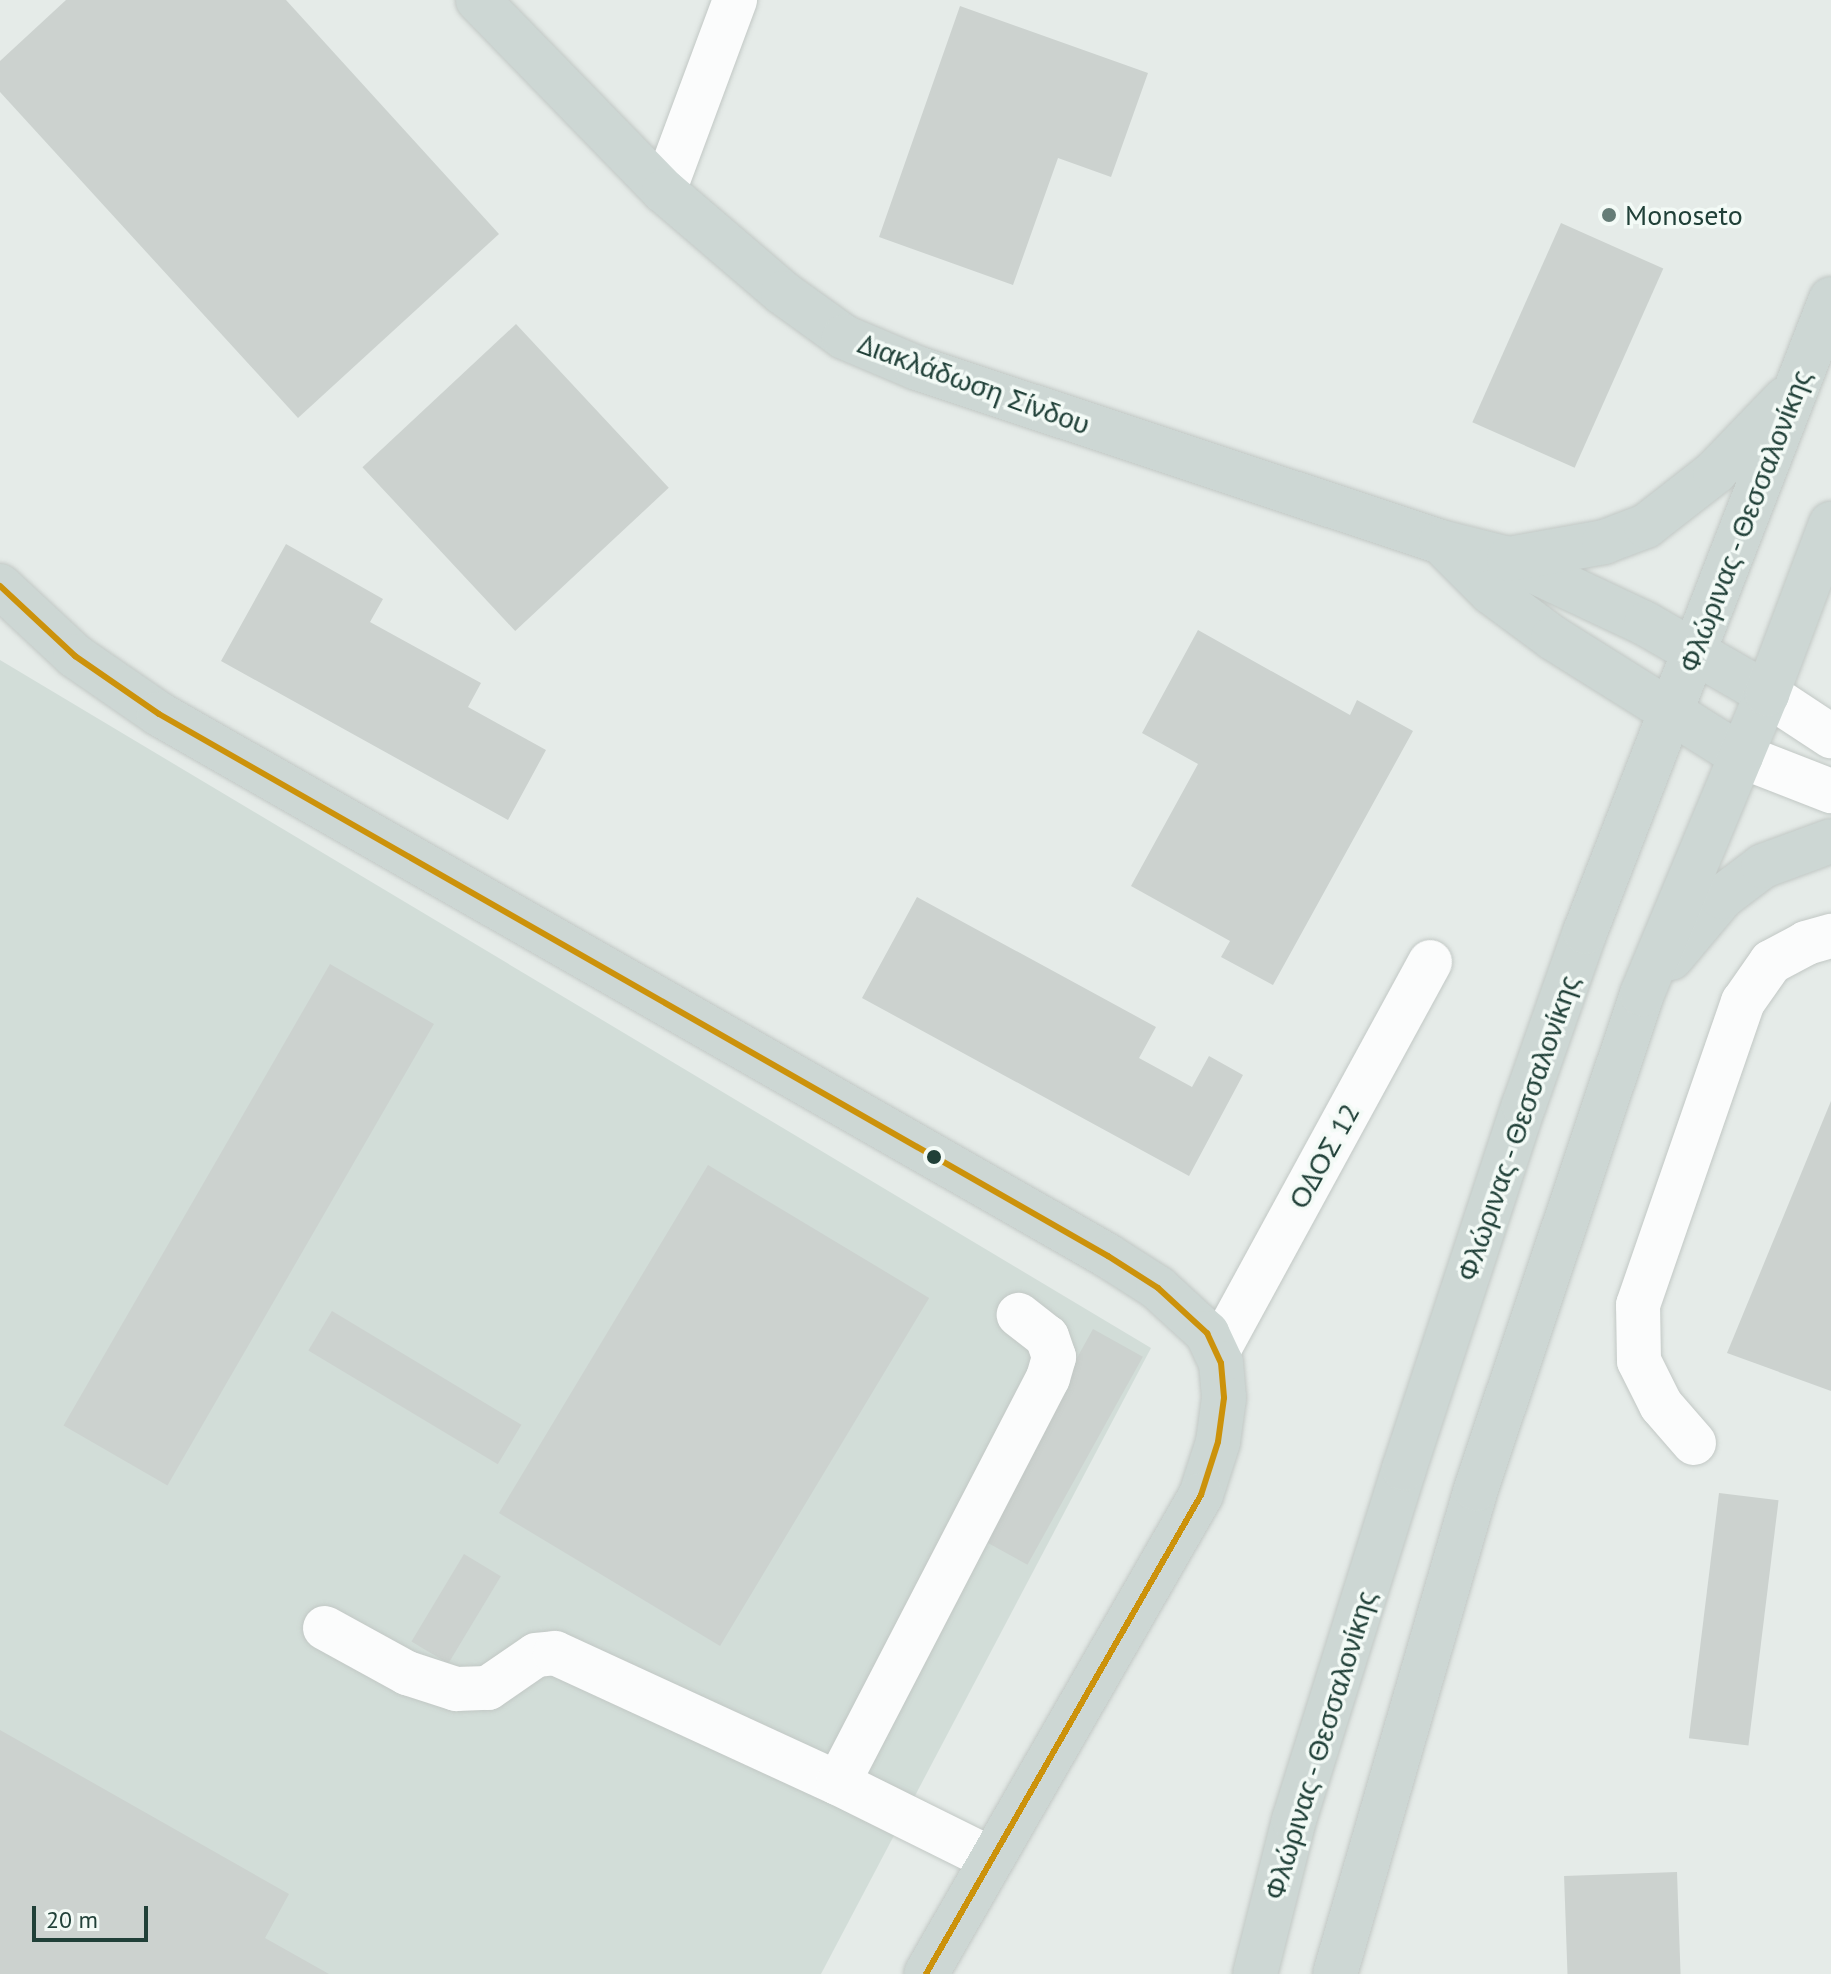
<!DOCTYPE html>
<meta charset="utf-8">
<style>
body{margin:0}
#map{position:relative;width:1831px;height:1974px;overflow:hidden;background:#e5ebe8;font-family:"PT Sans",sans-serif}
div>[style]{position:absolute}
.built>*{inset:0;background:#d2ddd8}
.building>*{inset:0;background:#ccd2cf;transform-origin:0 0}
.roads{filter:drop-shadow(0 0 2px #c2c8c5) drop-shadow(0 0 2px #c2c8c5)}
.minor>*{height:44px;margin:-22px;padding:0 22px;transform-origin:22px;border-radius:22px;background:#fbfcfc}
.major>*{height:44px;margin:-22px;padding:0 22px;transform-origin:22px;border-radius:22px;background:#cdd7d4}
.bus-1>*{height:6px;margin:-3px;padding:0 3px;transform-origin:3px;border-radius:3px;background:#cc920b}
.dots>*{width:22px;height:22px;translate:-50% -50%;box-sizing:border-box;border:4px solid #f3faf6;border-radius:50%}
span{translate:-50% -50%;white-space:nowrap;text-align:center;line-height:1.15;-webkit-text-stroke:7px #f3faf6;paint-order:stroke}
.poi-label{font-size:28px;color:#204038}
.left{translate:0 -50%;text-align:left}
.street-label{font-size:28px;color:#204038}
.scale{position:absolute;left:32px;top:1906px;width:116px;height:36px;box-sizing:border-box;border:4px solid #204038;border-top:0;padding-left:10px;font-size:24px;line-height:28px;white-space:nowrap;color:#204038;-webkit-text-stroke:6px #f3faf6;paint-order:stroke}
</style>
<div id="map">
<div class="built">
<i style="clip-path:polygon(0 660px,1151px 1348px,821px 1974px,0 1974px)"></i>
</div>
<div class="building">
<i style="clip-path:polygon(66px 0,286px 0,499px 234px,298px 418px,0 92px,0 61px)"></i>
<i style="clip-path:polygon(960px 6px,1148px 73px,1111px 177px,1058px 158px,1013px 285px,879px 237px)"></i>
<i style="left:1561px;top:223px;width:112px;height:218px;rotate:24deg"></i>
<i style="left:516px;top:324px;width:224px;height:210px;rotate:47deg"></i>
<i style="clip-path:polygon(286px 544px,383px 599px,370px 622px,481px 683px,468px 707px,546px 750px,508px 820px,221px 661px)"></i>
<i style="clip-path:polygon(1198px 630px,1350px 715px,1357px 700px,1413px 731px,1273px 985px,1221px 957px,1230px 941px,1131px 886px,1198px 764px,1142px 733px)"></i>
<i style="clip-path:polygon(917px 897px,1156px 1027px,1139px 1058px,1192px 1087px,1209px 1056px,1243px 1075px,1189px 1176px,862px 998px)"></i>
<i style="left:330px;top:964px;width:120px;height:533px;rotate:30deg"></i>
<i style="clip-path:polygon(1831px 1101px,1831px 1391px,1727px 1353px)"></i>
<i style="left:708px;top:1165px;width:258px;height:406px;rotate:31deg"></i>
<i style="left:332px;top:1311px;width:221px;height:46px;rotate:31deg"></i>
<i style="left:1093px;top:1329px;width:57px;height:238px;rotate:29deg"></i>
<i style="left:1719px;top:1493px;width:60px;height:247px;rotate:7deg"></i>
<i style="left:464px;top:1554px;width:43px;height:102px;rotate:31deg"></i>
<i style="clip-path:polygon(0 1730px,289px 1894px,265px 1938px,329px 1974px,0 1974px)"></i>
<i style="left:1677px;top:1872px;width:102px;height:113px;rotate:88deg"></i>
</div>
<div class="roads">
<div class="minor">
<i style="left:664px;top:191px;width:204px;rotate:-69.6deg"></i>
<i style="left:1767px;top:694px;width:77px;rotate:33.3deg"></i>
<i style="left:1741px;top:756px;width:97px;rotate:21.3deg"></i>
<i style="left:1218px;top:1351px;width:443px;rotate:-61.4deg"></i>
<i style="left:1694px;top:1443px;width:50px;rotate:-131deg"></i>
<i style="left:1661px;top:1405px;width:49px;rotate:-116.6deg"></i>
<i style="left:1639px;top:1361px;width:56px;rotate:-91deg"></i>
<i style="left:1638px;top:1305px;width:321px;rotate:-70.9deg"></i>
<i style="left:1743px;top:1002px;width:49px;rotate:-55deg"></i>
<i style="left:1771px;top:962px;width:40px;rotate:-28deg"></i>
<i style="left:1806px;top:943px;width:26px;rotate:-16deg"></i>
<i style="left:325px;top:1628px;width:94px;rotate:28.8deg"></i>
<i style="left:407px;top:1673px;width:52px;rotate:18.1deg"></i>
<i style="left:456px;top:1689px;width:32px;rotate:-2deg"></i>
<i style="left:488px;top:1688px;width:58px;rotate:-34.5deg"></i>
<i style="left:536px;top:1655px;width:19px;rotate:-6deg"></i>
<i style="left:555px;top:1653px;width:311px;rotate:24.7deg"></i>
<i style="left:991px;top:1859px;width:171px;rotate:-153.6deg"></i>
<i style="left:838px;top:1783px;width:456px;rotate:-62.6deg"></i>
<i style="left:1048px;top:1378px;width:22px;rotate:-74deg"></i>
<i style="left:1054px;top:1357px;width:21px;rotate:-109deg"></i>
<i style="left:1047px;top:1337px;width:36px;rotate:-142deg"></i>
</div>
<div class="major">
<i style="left:478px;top:0;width:267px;rotate:45.8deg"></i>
<i style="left:664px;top:191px;width:157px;rotate:40.6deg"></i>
<i style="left:783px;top:293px;width:75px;rotate:35.8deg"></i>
<i style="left:844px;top:337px;width:79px;rotate:23deg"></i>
<i style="left:917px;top:368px;width:552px;rotate:18.37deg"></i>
<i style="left:1441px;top:542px;width:69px;rotate:14.2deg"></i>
<i style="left:1508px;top:559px;width:153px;rotate:25.2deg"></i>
<i style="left:1646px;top:624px;width:140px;rotate:30deg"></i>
<i style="left:1441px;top:542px;width:71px;rotate:45deg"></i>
<i style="left:1491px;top:592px;width:77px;rotate:36.6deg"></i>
<i style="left:1553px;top:638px;width:222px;rotate:32.1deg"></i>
<i style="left:1509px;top:559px;width:97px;rotate:-10.1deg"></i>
<i style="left:1604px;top:542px;width:45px;rotate:-20.9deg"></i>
<i style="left:1646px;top:526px;width:88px;rotate:-38deg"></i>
<i style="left:1715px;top:472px;width:101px;rotate:-46.2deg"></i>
<i style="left:0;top:586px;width:103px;rotate:43deg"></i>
<i style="left:75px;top:656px;width:102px;rotate:34.6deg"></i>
<i style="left:159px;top:714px;width:1093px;rotate:29.73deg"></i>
<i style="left:1108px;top:1256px;width:59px;rotate:32.6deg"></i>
<i style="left:1158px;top:1288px;width:67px;rotate:42.6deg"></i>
<i style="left:1207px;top:1333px;width:33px;rotate:65deg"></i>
<i style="left:1221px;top:1363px;width:35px;rotate:85deg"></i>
<i style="left:1224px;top:1398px;width:44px;rotate:97.8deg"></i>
<i style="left:1218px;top:1442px;width:56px;rotate:107.8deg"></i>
<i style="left:1201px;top:1495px;width:552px;rotate:119.86deg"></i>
<i style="left:1671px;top:958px;width:80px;rotate:-50.1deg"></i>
<i style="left:1722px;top:897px;width:51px;rotate:-37.1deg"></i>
<i style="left:1763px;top:866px;width:72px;rotate:-20.2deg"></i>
<i style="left:1255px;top:1974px;width:159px;rotate:-75.8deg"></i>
<i style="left:1294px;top:1820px;width:368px;rotate:-72.6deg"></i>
<i style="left:1404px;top:1469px;width:383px;rotate:-71.8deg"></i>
<i style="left:1524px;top:1105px;width:183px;rotate:-70.6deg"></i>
<i style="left:1585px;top:932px;width:679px;rotate:-68.76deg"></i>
<i style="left:1335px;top:1974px;width:505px;rotate:-73.79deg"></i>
<i style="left:1476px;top:1489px;width:522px;rotate:-71.46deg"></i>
<i style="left:1642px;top:994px;width:325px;rotate:-67.4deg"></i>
<i style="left:1767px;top:694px;width:182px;rotate:-69.4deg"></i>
</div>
</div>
<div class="bus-1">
<i style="left:0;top:586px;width:103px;rotate:43deg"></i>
<i style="left:75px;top:656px;width:102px;rotate:34.6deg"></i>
<i style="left:159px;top:714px;width:1093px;rotate:29.73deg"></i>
<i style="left:1108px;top:1256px;width:59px;rotate:32.6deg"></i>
<i style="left:1158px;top:1288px;width:67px;rotate:42.6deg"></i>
<i style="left:1207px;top:1333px;width:33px;rotate:65deg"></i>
<i style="left:1221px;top:1363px;width:35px;rotate:85deg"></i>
<i style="left:1224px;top:1398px;width:44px;rotate:97.8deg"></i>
<i style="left:1218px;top:1442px;width:56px;rotate:107.8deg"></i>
<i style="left:1201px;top:1495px;width:552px;rotate:119.86deg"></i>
</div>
<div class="dots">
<i style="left:1609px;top:215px;background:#657c76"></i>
<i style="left:934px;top:1157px;background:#204038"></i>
</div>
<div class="poi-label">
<span class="left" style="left:1625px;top:215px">Monoseto</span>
</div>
<div class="street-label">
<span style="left:974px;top:384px;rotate:20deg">Διακλάδωση Σίνδου</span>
<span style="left:1745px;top:521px;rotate:-69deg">Φλώρινας - Θεσσαλονίκης</span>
<span style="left:1518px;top:1128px;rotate:-71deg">Φλώρινας - Θεσσαλονίκης</span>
<span style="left:1324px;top:1156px;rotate:-61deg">ΟΔΟΣ 12</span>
<span style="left:1320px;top:1745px;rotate:-73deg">Φλώρινας - Θεσσαλονίκης</span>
</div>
<div class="scale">20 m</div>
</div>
